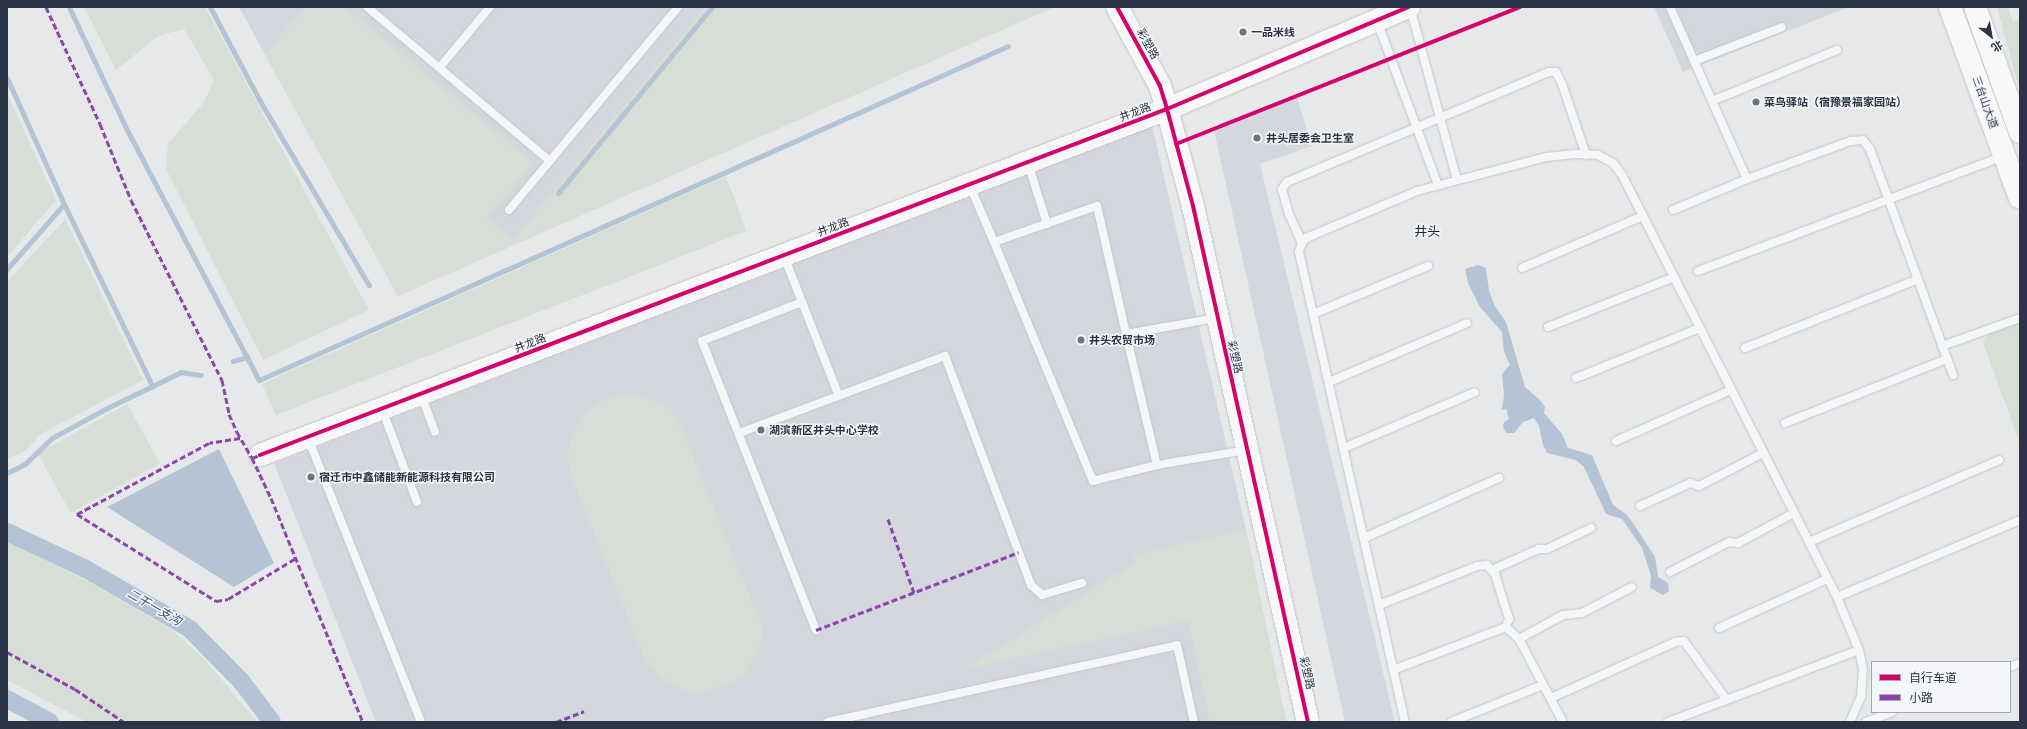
<!DOCTYPE html>
<meta charset="utf-8">
<style>
body{margin:0}
#map{position:relative;width:2027px;height:729px;overflow:hidden;background:#e6e8ea;font-family:"DM Sans","Noto Sans SC",sans-serif}
div>[style]{position:absolute}
.built>*{inset:0;background:#d4d7dd}
.green>*{inset:0;background:#d6ded6;transform-origin:0 0}
.water>*{inset:0;background:#b4c4d5}
.stream>*{height:5px;margin:-2.5px;padding:0 2.5px;transform-origin:2.5px;border-radius:2.5px;background:#b4c4d5}
.canal>*{height:18px;margin:-9px;padding:0 9px;transform-origin:9px;border-radius:9px;background:#b4c4d5}
.roads{filter:drop-shadow(0 0 1px #c4c6c8) drop-shadow(0 0 1px #c4c6c8)}
.lane>*{height:8px;margin:-4px;padding:0 4px;transform-origin:4px;border-radius:4px;background:#f5f6f7}
.secondary>*{height:22px;margin:-11px;padding:0 11px;transform-origin:11px;border-radius:11px;background:#f8f8f8}
.quiet>*{height:3px;margin-top:-1.5px;transform-origin:0;background:repeating-linear-gradient(90deg,#8e44ad 0 6px,transparent 0 9px)}
.cycleway>*{height:4px;margin:-2px;padding:0 2px;transform-origin:2px;border-radius:2px;background:#d6006c}
.dots>*{width:11px;height:11px;translate:-50% -50%;box-sizing:border-box;border:2px solid #f4f6f9;border-radius:50%}
span{translate:-50% -50%;white-space:nowrap;text-align:center;line-height:1.15;-webkit-text-stroke:3px #f4f6f9;paint-order:stroke}
.poi-label{font-size:11px;color:#2b3445;font-weight:700}
.left{translate:0 -50%;text-align:left}
.street-label{font-size:11px;color:#2b3445}
.water-label{font-size:12px;color:#34527a;font-style:italic}
.quarter-label{font-size:13px;color:#1d2536}
.frame{position:absolute;inset:0;border:8px solid #2b3445;pointer-events:none}
.legend{position:absolute;left:1871px;top:661px;width:140px;height:52px;box-sizing:border-box;background:#f4f6f9;border:1px solid #a4a8b1;margin:0;padding:5px 7px;list-style:none;font-size:12px;color:#2b3445}
.legend li{display:flex;align-items:center;gap:8px;height:20px}
.legend b{width:20px;border:1px solid #a4a8b1}
.north{position:absolute;left:1971px;top:16px;width:40px;height:40px;-webkit-text-stroke:3px #f4f6f9;paint-order:stroke;rotate:149deg;font-size:11px;font-weight:700;line-height:16px;text-align:center;color:#2b3445}
.north::after{content:'';display:block;margin:auto;width:14px;height:18px;background:#2b3445;clip-path:polygon(50% 0,100% 100%,50% 72%,0 100%)}
</style>
<div id="map">
<div class="built">
<i style="clip-path:polygon(239px 7px,1054px 7px,398px 296px)"></i>
<i style="clip-path:polygon(1654px 7px,1849px 7px,1683px 72px)"></i>
<i style="clip-path:polygon(1296px 95px,1312px 146px,1260px 164px,1395px 722px,1345px 722px,1214px 130px,1220px 123px)"></i>
<i style="clip-path:polygon(1152px 125px,1246px 529px,1286px 722px,376px 722px,274px 463px)"></i>
</div>
<div class="green">
<i style="clip-path:polygon(84px 7px,205px 7px,369px 310px,263px 360px,166px 169px,168px 144px,204px 102px,214px 80px,184px 29px,158px 36px,116px 70px)"></i>
<i style="clip-path:polygon(304px 7px,345px 7px,533px 163px,487px 218px,513px 240px,705px 7px,1054px 7px,398px 296px,265px 55px)"></i>
<i style="clip-path:polygon(1997px 7px,2008px 7px,2013px 22px,2020px 20px,2020px 92px)"></i>
<i style="clip-path:polygon(7px 94px,56px 200px,7px 257px)"></i>
<i style="clip-path:polygon(726px 176px,746px 231px,276px 415px,262px 384px)"></i>
<i style="clip-path:polygon(65px 219px,143px 380px,41px 434px,26px 450px,7px 459px,7px 282px)"></i>
<i style="clip-path:polygon(2020px 322px,2020px 444px,1983px 343px,1988px 334px)"></i>
<i style="clip-path:polygon(629px 394px,651px 399px,668px 407px,678px 420px,762px 626px,762px 641px,743px 677px,712px 691px,694px 693px,675px 686px,657px 675px,644px 657px,572px 478px,567px 455px,572px 436px,585px 413px,605px 398px)"></i>
<i style="left:127px;top:404px;width:68px;height:102px;rotate:61deg"></i>
<i style="clip-path:polygon(1246px 529px,1286px 722px,1210px 722px,1188px 621px,965px 669px,1135px 563px,1132px 556px)"></i>
<i style="clip-path:polygon(7px 541px,91px 583px,173px 631px,205px 660px,257px 722px,87px 722px,7px 680px)"></i>
</div>
<div class="water">
<i style="clip-path:polygon(1478px 265px,1486px 268px,1489px 291px,1495px 306px,1506px 322px,1525px 387px,1540px 400px,1545px 407px,1544px 413px,1562px 434px,1568px 448px,1592px 455px,1613px 505px,1626px 514px,1633px 523px,1655px 557px,1658px 577px,1668px 583px,1669px 591px,1663px 595px,1650px 588px,1651px 576px,1642px 548px,1622px 519px,1606px 514px,1584px 467px,1576px 460px,1547px 453px,1543px 445px,1539px 426px,1534px 418px,1523px 422px,1514px 433px,1506px 433px,1503px 426px,1504px 422px,1509px 419px,1506px 409px,1502px 410px,1504px 395px,1502px 374px,1510px 365px,1504px 352px,1502px 332px,1480px 307px,1468px 283px,1465px 269px)"></i>
<i style="clip-path:polygon(219px 449px,274px 563px,234px 587px,107px 507px)"></i>
</div>
<div class="stream">
<i style="left:69px;top:7px;width:136px;rotate:64.8deg"></i>
<i style="left:127px;top:130px;width:283px;rotate:62.2deg"></i>
<i style="left:259px;top:380px;width:820px;rotate:-24.03deg"></i>
<i style="left:210px;top:7px;width:106px;rotate:62deg"></i>
<i style="left:260px;top:101px;width:214px;rotate:59.4deg"></i>
<i style="left:7px;top:78px;width:138px;rotate:65.7deg"></i>
<i style="left:64px;top:204px;width:203px;rotate:64.1deg"></i>
<i style="left:558px;top:193px;width:241px;rotate:-50.4deg"></i>
<i style="left:7px;top:269px;width:86px;rotate:-48.8deg"></i>
<i style="left:233px;top:361px;width:15px;rotate:-16deg"></i>
<i style="left:7px;top:473px;width:20px;rotate:-27deg"></i>
<i style="left:25px;top:464px;width:37px;rotate:-44deg"></i>
<i style="left:52px;top:438px;width:63px;rotate:-28.6deg"></i>
<i style="left:107px;top:408px;width:82px;rotate:-25.9deg"></i>
<i style="left:181px;top:372px;width:20px;rotate:9deg"></i>
</div>
<div class="canal">
<i style="left:7px;top:532px;width:85px;rotate:25.1deg"></i>
<i style="left:84px;top:568px;width:122px;rotate:29.9deg"></i>
<i style="left:190px;top:629px;width:73px;rotate:45.6deg"></i>
<i style="left:241px;top:681px;width:51px;rotate:52.9deg"></i>
<i style="left:7px;top:699px;width:49px;rotate:28.1deg"></i>
</div>
<div class="roads">
<div class="lane">
<i style="left:367px;top:7px;width:239px;rotate:40.1deg"></i>
<i style="left:1410px;top:7px;width:179px;rotate:74.8deg"></i>
<i style="left:1670px;top:7px;width:188px;rotate:65.9deg"></i>
<i style="left:1747px;top:179px;width:111px;rotate:-20.1deg"></i>
<i style="left:1851px;top:141px;width:12px;rotate:-5deg"></i>
<i style="left:1863px;top:140px;width:11px;rotate:52deg"></i>
<i style="left:1870px;top:149px;width:241px;rotate:69.8deg"></i>
<i style="left:1377px;top:21px;width:175px;rotate:69.6deg"></i>
<i style="left:1694px;top:61px;width:94px;rotate:-21.1deg"></i>
<i style="left:440px;top:67px;width:78px;rotate:-50.2deg"></i>
<i style="left:1712px;top:101px;width:135px;rotate:-22.2deg"></i>
<i style="left:1028px;top:163px;width:64px;rotate:72.7deg"></i>
<i style="left:970px;top:186px;width:61px;rotate:66.8deg"></i>
<i style="left:509px;top:210px;width:264px;rotate:-50.2deg"></i>
<i style="left:1673px;top:210px;width:80px;rotate:-22.7deg"></i>
<i style="left:1302px;top:243px;width:32px;rotate:-114deg"></i>
<i style="left:1289px;top:214px;width:26px;rotate:-106deg"></i>
<i style="left:1282px;top:189px;width:9px;rotate:-54deg"></i>
<i style="left:1287px;top:182px;width:284px;rotate:-22.8deg"></i>
<i style="left:1549px;top:72px;width:7px"></i>
<i style="left:1556px;top:72px;width:13px;rotate:63deg"></i>
<i style="left:1562px;top:84px;width:75px;rotate:71.3deg"></i>
<i style="left:784px;top:256px;width:150px;rotate:68.6deg"></i>
<i style="left:1522px;top:268px;width:132px;rotate:-23.3deg"></i>
<i style="left:1698px;top:271px;width:327px;rotate:-20.6deg"></i>
<i style="left:802px;top:302px;width:107px;rotate:158.7deg"></i>
<i style="left:702px;top:341px;width:311px;rotate:68.5deg"></i>
<i style="left:1313px;top:314px;width:125px;rotate:-22.7deg"></i>
<i style="left:1548px;top:327px;width:136px;rotate:-21.6deg"></i>
<i style="left:1126px;top:334px;width:135px;rotate:76.7deg"></i>
<i style="left:1157px;top:465px;width:66px;rotate:166deg"></i>
<i style="left:1093px;top:481px;width:259px;rotate:-112.5deg"></i>
<i style="left:994px;top:242px;width:109px;rotate:-19.3deg"></i>
<i style="left:1097px;top:206px;width:131px;rotate:77.2deg"></i>
<i style="left:1126px;top:334px;width:91px;rotate:-10.1deg"></i>
<i style="left:1942px;top:346px;width:83px;rotate:-19.7deg"></i>
<i style="left:1745px;top:348px;width:186px;rotate:-21.7deg"></i>
<i style="left:1576px;top:378px;width:134px;rotate:-22deg"></i>
<i style="left:1329px;top:382px;width:150px;rotate:-23.1deg"></i>
<i style="left:421px;top:394px;width:40px;rotate:69.8deg"></i>
<i style="left:382px;top:409px;width:99px;rotate:69.4deg"></i>
<i style="left:1785px;top:423px;width:174px;rotate:-21.6deg"></i>
<i style="left:739px;top:433px;width:220px;rotate:-20.5deg"></i>
<i style="left:945px;top:356px;width:245px;rotate:69.4deg"></i>
<i style="left:1031px;top:585px;width:15px;rotate:42deg"></i>
<i style="left:1042px;top:595px;width:42px;rotate:-16.7deg"></i>
<i style="left:308px;top:438px;width:306px;rotate:68.3deg"></i>
<i style="left:1616px;top:441px;width:126px;rotate:-23.9deg"></i>
<i style="left:1344px;top:448px;width:142px;rotate:-23.1deg"></i>
<i style="left:1157px;top:465px;width:91px;rotate:-9.5deg"></i>
<i style="left:1640px;top:506px;width:55px;rotate:-24.7deg"></i>
<i style="left:1690px;top:483px;width:9px;rotate:18deg"></i>
<i style="left:1699px;top:486px;width:72px;rotate:-27.3deg"></i>
<i style="left:1364px;top:538px;width:148px;rotate:-24deg"></i>
<i style="left:1809px;top:542px;width:207px;rotate:-23.3deg"></i>
<i style="left:1492px;top:570px;width:51px;rotate:-24.1deg"></i>
<i style="left:1539px;top:549px;width:8px"></i>
<i style="left:1547px;top:549px;width:49px;rotate:-25.5deg"></i>
<i style="left:1670px;top:572px;width:66px;rotate:-27deg"></i>
<i style="left:1729px;top:542px;width:9px;rotate:6deg"></i>
<i style="left:1738px;top:543px;width:64px;rotate:-28.2deg"></i>
<i style="left:1837px;top:597px;width:199px;rotate:-22.8deg"></i>
<i style="left:1379px;top:605px;width:105px;rotate:-21.7deg"></i>
<i style="left:1477px;top:566px;width:10px;rotate:-6deg"></i>
<i style="left:1487px;top:565px;width:12px;rotate:48deg"></i>
<i style="left:1495px;top:574px;width:47px;rotate:72.7deg"></i>
<i style="left:1509px;top:619px;width:9px;rotate:111deg"></i>
<i style="left:1506px;top:627px;width:121px;rotate:159.2deg"></i>
<i style="left:1506px;top:627px;width:18px;rotate:43deg"></i>
<i style="left:1519px;top:639px;width:94px;rotate:62.1deg"></i>
<i style="left:1719px;top:628px;width:119px;rotate:-24.4deg"></i>
<i style="left:1519px;top:639px;width:50px;rotate:-28.6deg"></i>
<i style="left:1563px;top:615px;width:19px;rotate:-6deg"></i>
<i style="left:1582px;top:613px;width:56px;rotate:-27.5deg"></i>
<i style="left:2010px;top:667px;width:11px;rotate:-22deg"></i>
<i style="left:1551px;top:698px;width:136px;rotate:-24.3deg"></i>
<i style="left:1675px;top:642px;width:9px;rotate:-6deg"></i>
<i style="left:1684px;top:641px;width:72px;rotate:54.1deg"></i>
<i style="left:828px;top:722px;width:357px;rotate:-12.4deg"></i>
<i style="left:1177px;top:645px;width:79px;rotate:77.6deg"></i>
<i style="left:1405px;top:722px;width:482px;rotate:-102.7deg"></i>
<i style="left:1299px;top:252px;width:9px;rotate:-72deg"></i>
<i style="left:1302px;top:243px;width:6px;rotate:-51deg"></i>
<i style="left:1306px;top:238px;width:121px;rotate:-22.9deg"></i>
<i style="left:1417px;top:191px;width:133px;rotate:-14.8deg"></i>
<i style="left:1546px;top:157px;width:29px;rotate:-6deg"></i>
<i style="left:1575px;top:154px;width:23px;rotate:2deg"></i>
<i style="left:1598px;top:155px;width:17px;rotate:28deg"></i>
<i style="left:1613px;top:163px;width:15px;rotate:53deg"></i>
<i style="left:1622px;top:175px;width:474px;rotate:63deg"></i>
<i style="left:1837px;top:597px;width:57px;rotate:67.5deg"></i>
<i style="left:1859px;top:650px;width:19px;rotate:78deg"></i>
<i style="left:1863px;top:669px;width:28px;rotate:94deg"></i>
<i style="left:1861px;top:697px;width:27px;rotate:114deg"></i>
<i style="left:1451px;top:722px;width:99px;rotate:-21.9deg"></i>
<i style="left:1668px;top:722px;width:204px;rotate:-20.7deg"></i>
<i style="left:1866px;top:722px;width:28px;rotate:-21deg"></i>
</div>
<div class="secondary">
<i style="left:1117px;top:7px;width:90px;rotate:61.4deg"></i>
<i style="left:1160px;top:86px;width:24px;rotate:73deg"></i>
<i style="left:1167px;top:109px;width:100px;rotate:75deg"></i>
<i style="left:1193px;top:206px;width:529px;rotate:77.44deg"></i>
<i style="left:1950px;top:7px;width:203px;rotate:69.9deg"></i>
<i style="left:1975px;top:7px;width:133px;rotate:70.2deg"></i>
<i style="left:260px;top:455px;width:971px;rotate:-20.88deg"></i>
<i style="left:1167px;top:109px;width:263px;rotate:-22.9deg"></i>
</div>
</div>
<div class="quiet">
<i style="left:46px;top:7px;width:129px;rotate:65.2deg"></i>
<i style="left:100px;top:124px;width:82px;rotate:67.8deg"></i>
<i style="left:131px;top:200px;width:202px;rotate:63.2deg"></i>
<i style="left:222px;top:380px;width:35px;rotate:78deg"></i>
<i style="left:229px;top:414px;width:20px;rotate:66deg"></i>
<i style="left:237px;top:432px;width:30px;rotate:60deg"></i>
<i style="left:252px;top:458px;width:9px;rotate:-21deg"></i>
<i style="left:240px;top:438px;width:31px;rotate:171deg"></i>
<i style="left:209px;top:443px;width:150px;rotate:151.7deg"></i>
<i style="left:77px;top:514px;width:164px;rotate:32deg"></i>
<i style="left:216px;top:601px;width:12px;rotate:-9deg"></i>
<i style="left:228px;top:599px;width:79px;rotate:-31.1deg"></i>
<i style="left:252px;top:458px;width:44px;rotate:64.6deg"></i>
<i style="left:271px;top:498px;width:242px;rotate:67.7deg"></i>
<i style="left:888px;top:519px;width:78px;rotate:70.6deg"></i>
<i style="left:816px;top:630px;width:217px;rotate:-21deg"></i>
<i style="left:7px;top:652px;width:77px;rotate:28.6deg"></i>
<i style="left:75px;top:689px;width:59px;rotate:34deg"></i>
<i style="left:556px;top:722px;width:30px;rotate:-21deg"></i>
</div>
<div class="cycleway">
<i style="left:1117px;top:7px;width:90px;rotate:61.4deg"></i>
<i style="left:1160px;top:86px;width:24px;rotate:73deg"></i>
<i style="left:1167px;top:109px;width:100px;rotate:75deg"></i>
<i style="left:1193px;top:206px;width:529px;rotate:77.44deg"></i>
<i style="left:1176px;top:144px;width:370px;rotate:-21.7deg"></i>
<i style="left:260px;top:455px;width:971px;rotate:-20.88deg"></i>
<i style="left:1167px;top:109px;width:263px;rotate:-22.9deg"></i>
</div>
<div class="dots">
<i style="left:1243px;top:32px;background:#6c737f"></i>
<i style="left:1756px;top:102px;background:#6c737f"></i>
<i style="left:1257px;top:138px;background:#6c737f"></i>
<i style="left:1081px;top:340px;background:#6c737f"></i>
<i style="left:761px;top:430px;background:#6c737f"></i>
<i style="left:311px;top:477px;background:#6c737f"></i>
</div>
<div class="poi-label">
<span class="left" style="left:1251px;top:32px">一品米线</span>
<span class="left" style="left:1764px;top:102px">菜鸟驿站（宿豫景福家园站）</span>
<span class="left" style="left:1266px;top:138px">井头居委会卫生室</span>
<span class="left" style="left:1089px;top:340px">井头农贸市场</span>
<span class="left" style="left:769px;top:430px">湖滨新区井头中心学校</span>
<span class="left" style="left:319px;top:477px">宿迁市中鑫储能新能源科技有限公司</span>
</div>
<div class="street-label">
<span style="left:1148px;top:44px;rotate:61deg">彩塑路</span>
<span style="left:1985px;top:102px;rotate:70deg">三台山大道</span>
<span style="left:1135px;top:112px;rotate:-21deg">井龙路</span>
<span style="left:833px;top:227px;rotate:-21deg">井龙路</span>
<span style="left:530px;top:343px;rotate:-21deg">井龙路</span>
<span style="left:1235px;top:357px;rotate:77deg">彩塑路</span>
<span style="left:1307px;top:673px;rotate:77deg">彩塑路</span>
</div>
<div class="water-label">
<span style="left:154px;top:608px;rotate:30deg">二干一支沟</span>
</div>
<div class="quarter-label">
<span style="left:1427px;top:232px">井头</span>
</div>
<div class="frame"></div>
<ul class="legend">
<li><b style="height:5px;background:#d6006c"></b>自行车道</li>
<li><b style="height:5px;background:#8e44ad"></b>小路</li>
</ul>
<div class="north">北</div>
</div>
